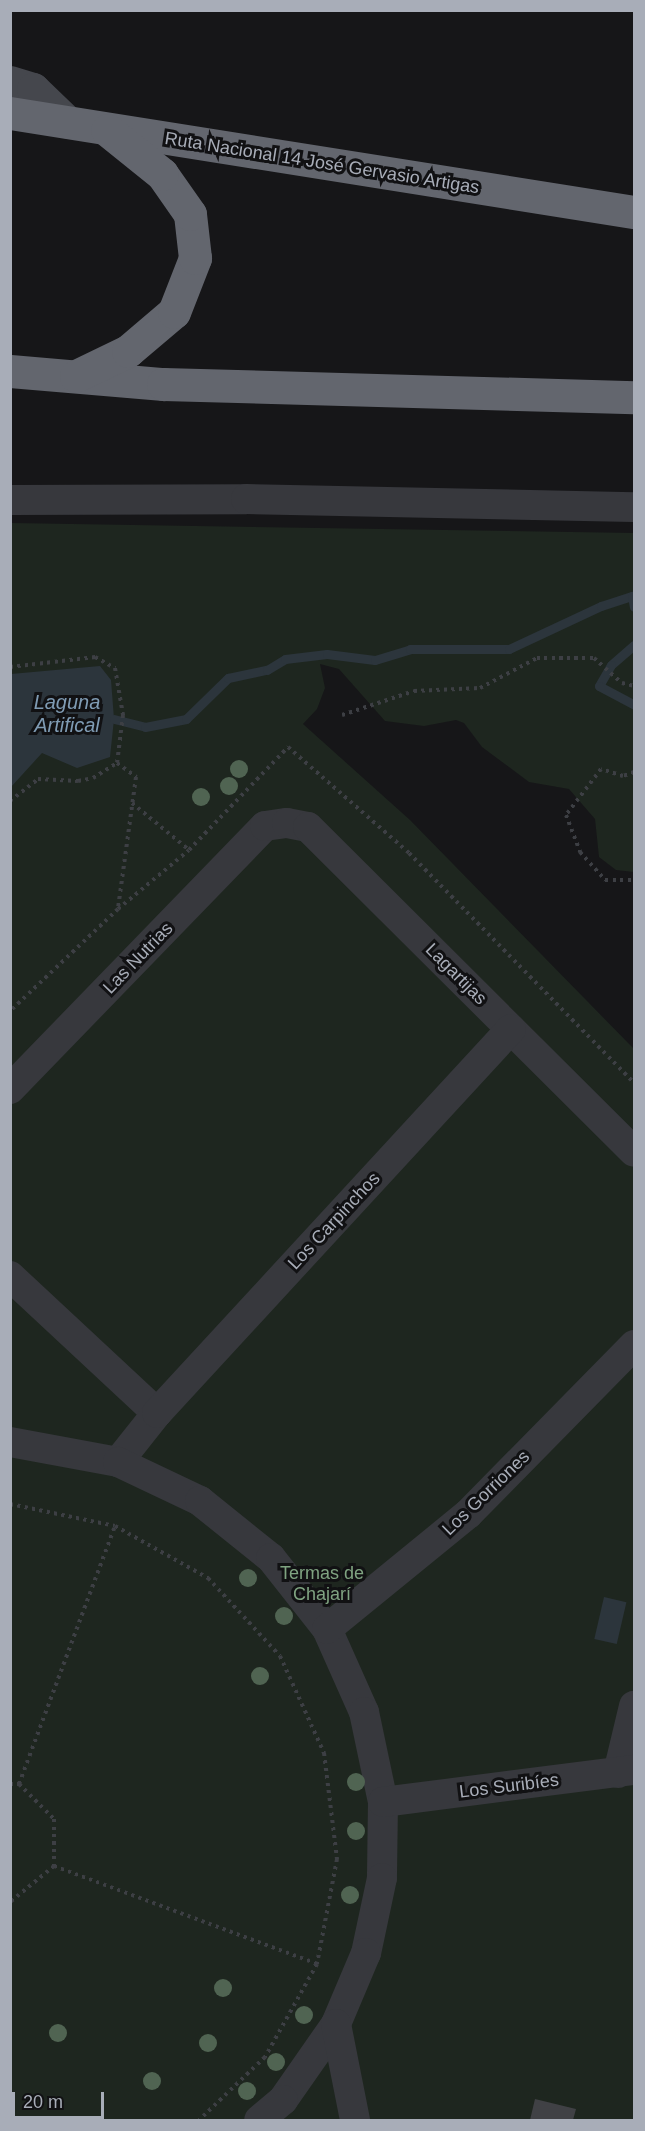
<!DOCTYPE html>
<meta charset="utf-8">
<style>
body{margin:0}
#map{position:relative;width:645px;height:2131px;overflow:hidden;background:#161618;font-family:Arial,sans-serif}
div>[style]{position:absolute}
.green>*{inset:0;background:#1e261f}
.water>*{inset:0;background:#2c353c;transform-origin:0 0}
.stream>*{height:9px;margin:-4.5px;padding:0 4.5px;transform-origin:4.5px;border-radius:4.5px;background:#2c353c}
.building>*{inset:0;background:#404145}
.path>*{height:4px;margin-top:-2px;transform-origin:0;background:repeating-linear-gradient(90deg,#3d3f44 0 3px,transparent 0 7.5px)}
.street>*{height:30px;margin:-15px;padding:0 15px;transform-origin:15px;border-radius:15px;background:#37383d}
.secondary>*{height:33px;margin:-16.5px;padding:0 16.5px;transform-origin:16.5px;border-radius:16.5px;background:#45474d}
.highway>*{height:33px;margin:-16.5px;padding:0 16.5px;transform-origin:16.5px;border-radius:16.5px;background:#63666e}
.trees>*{width:18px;height:18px;margin:-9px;border-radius:50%;background:#506452}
span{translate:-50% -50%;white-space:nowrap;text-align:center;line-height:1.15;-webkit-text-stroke:6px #111113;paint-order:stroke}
.street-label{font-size:18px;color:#a8adb8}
.park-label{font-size:18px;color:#7fa381}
.water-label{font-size:20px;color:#7f9bb3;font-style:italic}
.frame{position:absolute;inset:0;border:12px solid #a8adb8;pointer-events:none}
.scale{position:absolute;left:12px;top:2092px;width:92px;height:27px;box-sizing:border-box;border:3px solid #a8adb8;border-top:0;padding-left:8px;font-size:18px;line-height:21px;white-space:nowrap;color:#a8adb8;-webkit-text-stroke:4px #111113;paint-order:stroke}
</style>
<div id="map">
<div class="green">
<i style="clip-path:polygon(11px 523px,634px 533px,634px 872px,616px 870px,599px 857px,595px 819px,569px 789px,529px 782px,482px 747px,464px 723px,456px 720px,424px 726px,385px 721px,339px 669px,320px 664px,325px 688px,317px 709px,303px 724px,410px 820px,634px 1049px,634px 2120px,11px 2120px)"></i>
</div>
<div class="water">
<i style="clip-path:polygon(100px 666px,111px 680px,114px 719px,110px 757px,77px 768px,42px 753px,11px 787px,11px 674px)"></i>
<i style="left:604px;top:1597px;width:23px;height:43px;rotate:13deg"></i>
</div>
<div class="stream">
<i style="left:634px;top:645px;width:30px;rotate:139deg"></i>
<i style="left:611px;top:665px;width:24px;rotate:120deg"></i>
<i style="left:599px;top:686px;width:40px;rotate:28deg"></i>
<i style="left:114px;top:719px;width:32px;rotate:14deg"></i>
<i style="left:145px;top:727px;width:42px;rotate:-11deg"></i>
<i style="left:186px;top:719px;width:59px;rotate:-44.3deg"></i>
<i style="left:228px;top:678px;width:40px;rotate:-12deg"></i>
<i style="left:267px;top:670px;width:21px;rotate:-31deg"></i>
<i style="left:285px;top:659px;width:42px;rotate:-6.8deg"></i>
<i style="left:327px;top:654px;width:48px;rotate:7.1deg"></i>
<i style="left:375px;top:660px;width:37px;rotate:-17deg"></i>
<i style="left:410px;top:649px;width:99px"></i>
<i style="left:509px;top:649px;width:102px;rotate:-25.1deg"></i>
<i style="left:601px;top:606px;width:33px;rotate:-18deg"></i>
<i style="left:632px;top:596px;width:11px;rotate:80deg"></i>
</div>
<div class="building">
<i style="clip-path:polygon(535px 2099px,576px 2109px,573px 2120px,530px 2120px)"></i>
</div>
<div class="path">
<i style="left:10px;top:667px;width:86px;rotate:-6.7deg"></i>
<i style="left:95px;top:657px;width:23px;rotate:29deg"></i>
<i style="left:115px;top:668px;width:48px;rotate:80.3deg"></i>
<i style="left:123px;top:715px;width:48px;rotate:97.1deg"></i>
<i style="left:342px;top:715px;width:76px;rotate:-18.4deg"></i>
<i style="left:414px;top:691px;width:66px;rotate:-2.6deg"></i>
<i style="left:480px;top:688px;width:64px;rotate:-27.8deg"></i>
<i style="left:537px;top:658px;width:57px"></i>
<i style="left:594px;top:658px;width:38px;rotate:42deg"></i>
<i style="left:622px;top:683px;width:12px;rotate:14deg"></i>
<i style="left:634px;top:772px;width:12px;rotate:160deg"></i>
<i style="left:623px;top:776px;width:23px;rotate:-162deg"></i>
<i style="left:601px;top:769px;width:58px;rotate:127.3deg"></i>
<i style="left:566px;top:815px;width:40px;rotate:69deg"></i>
<i style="left:580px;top:852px;width:38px;rotate:48deg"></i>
<i style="left:605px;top:880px;width:29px"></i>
<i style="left:10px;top:801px;width:36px;rotate:-38deg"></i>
<i style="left:38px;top:779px;width:40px;rotate:2.9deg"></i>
<i style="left:78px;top:781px;width:15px;rotate:-11deg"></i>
<i style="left:93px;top:778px;width:28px;rotate:-32deg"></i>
<i style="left:117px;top:763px;width:24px;rotate:36deg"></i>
<i style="left:136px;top:777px;width:133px;rotate:97.8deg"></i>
<i style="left:118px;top:909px;width:149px;rotate:136.6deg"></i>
<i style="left:132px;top:803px;width:74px;rotate:39.5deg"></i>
<i style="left:118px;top:909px;width:92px;rotate:-39.7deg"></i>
<i style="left:189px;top:850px;width:143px;rotate:-46.1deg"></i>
<i style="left:288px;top:747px;width:161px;rotate:41.2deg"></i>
<i style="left:409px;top:853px;width:322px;rotate:45.6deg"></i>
<i style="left:10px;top:1504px;width:107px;rotate:11.8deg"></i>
<i style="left:115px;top:1526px;width:107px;rotate:29.2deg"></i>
<i style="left:208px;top:1578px;width:106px;rotate:47.3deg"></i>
<i style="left:280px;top:1656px;width:107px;rotate:65.6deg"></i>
<i style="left:324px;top:1753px;width:107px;rotate:83deg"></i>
<i style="left:337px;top:1859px;width:107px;rotate:100.8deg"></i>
<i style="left:317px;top:1964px;width:107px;rotate:119.2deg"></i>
<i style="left:265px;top:2057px;width:91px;rotate:136.3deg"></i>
<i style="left:10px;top:1784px;width:9px"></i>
<i style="left:19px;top:1784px;width:49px;rotate:45deg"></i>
<i style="left:54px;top:1819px;width:47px;rotate:90deg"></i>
<i style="left:54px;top:1866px;width:57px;rotate:140.7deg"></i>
<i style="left:19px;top:1784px;width:275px;rotate:-69.6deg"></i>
<i style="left:54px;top:1866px;width:281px;rotate:20.4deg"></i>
</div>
<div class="street">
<i style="left:10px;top:500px;width:236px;rotate:-0.2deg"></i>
<i style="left:246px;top:499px;width:388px;rotate:1.2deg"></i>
<i style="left:10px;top:1089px;width:366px;rotate:-45.9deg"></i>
<i style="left:265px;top:826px;width:22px;rotate:-8deg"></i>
<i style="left:287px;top:823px;width:21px;rotate:11deg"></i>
<i style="left:308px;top:827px;width:460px;rotate:44.9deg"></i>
<i style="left:10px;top:1276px;width:201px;rotate:43deg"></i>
<i style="left:157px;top:1413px;width:63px;rotate:128.5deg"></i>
<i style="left:157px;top:1413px;width:522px;rotate:-47.33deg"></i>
<i style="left:10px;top:1442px;width:110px;rotate:10.5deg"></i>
<i style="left:118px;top:1462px;width:91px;rotate:25.4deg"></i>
<i style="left:200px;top:1501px;width:91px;rotate:38.8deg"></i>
<i style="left:271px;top:1558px;width:90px;rotate:51.7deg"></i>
<i style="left:327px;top:1629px;width:91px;rotate:66deg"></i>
<i style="left:364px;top:1712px;width:92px;rotate:78.1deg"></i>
<i style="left:383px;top:1802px;width:76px;rotate:90.8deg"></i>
<i style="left:382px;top:1878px;width:77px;rotate:102deg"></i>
<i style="left:366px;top:1953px;width:77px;rotate:112.9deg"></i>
<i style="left:336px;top:2024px;width:93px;rotate:124.9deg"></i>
<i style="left:283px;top:2100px;width:31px;rotate:140deg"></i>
<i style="left:327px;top:1629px;width:182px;rotate:-39.2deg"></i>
<i style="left:468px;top:1514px;width:237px;rotate:-45.5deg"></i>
<i style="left:618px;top:1773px;width:69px;rotate:-76.6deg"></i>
<i style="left:383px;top:1802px;width:253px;rotate:-7.3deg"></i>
<i style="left:336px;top:2024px;width:98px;rotate:78.8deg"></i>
</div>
<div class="secondary">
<i style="left:10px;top:82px;width:24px;rotate:17deg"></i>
<i style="left:33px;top:89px;width:47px;rotate:44.1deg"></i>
</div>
<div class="highway">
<i style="left:10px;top:113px;width:632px;rotate:9.02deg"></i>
<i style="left:10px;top:371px;width:154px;rotate:4.9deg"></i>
<i style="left:163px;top:384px;width:471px;rotate:1.6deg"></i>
<i style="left:76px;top:376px;width:58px;rotate:-25.7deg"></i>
<i style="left:128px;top:351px;width:60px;rotate:-40.3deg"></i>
<i style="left:174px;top:312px;width:58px;rotate:-68.7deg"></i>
<i style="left:195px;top:258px;width:44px;rotate:-96.5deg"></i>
<i style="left:190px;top:214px;width:49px;rotate:-125deg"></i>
<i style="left:162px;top:174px;width:70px;rotate:-141.3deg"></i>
</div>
<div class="trees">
<i style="left:239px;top:769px"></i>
<i style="left:229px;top:786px"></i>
<i style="left:201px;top:797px"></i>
<i style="left:248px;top:1578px"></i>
<i style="left:284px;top:1616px"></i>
<i style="left:260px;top:1676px"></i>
<i style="left:356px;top:1782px"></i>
<i style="left:356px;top:1831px"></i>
<i style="left:350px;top:1895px"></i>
<i style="left:223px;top:1988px"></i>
<i style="left:304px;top:2015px"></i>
<i style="left:58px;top:2033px"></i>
<i style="left:208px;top:2043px"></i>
<i style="left:276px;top:2062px"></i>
<i style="left:152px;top:2081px"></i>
<i style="left:247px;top:2091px"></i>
</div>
<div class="street-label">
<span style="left:322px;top:163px;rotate:9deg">Ruta Nacional 14 José Gervasio Artigas</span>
<span style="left:138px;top:958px;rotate:-46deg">Las Nutrias</span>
<span style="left:456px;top:974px;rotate:45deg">Lagartijas</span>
<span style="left:334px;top:1221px;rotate:-47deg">Los Carpinchos</span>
<span style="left:486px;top:1493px;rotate:-44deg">Los Gorriones</span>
<span style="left:509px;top:1786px;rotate:-7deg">Los Suribíes</span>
</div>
<div class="park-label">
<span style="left:322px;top:1584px">Termas de<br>Chajarí</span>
</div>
<div class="water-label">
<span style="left:67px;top:714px">Laguna<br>Artifical</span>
</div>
<div class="frame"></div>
<div class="scale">20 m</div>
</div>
